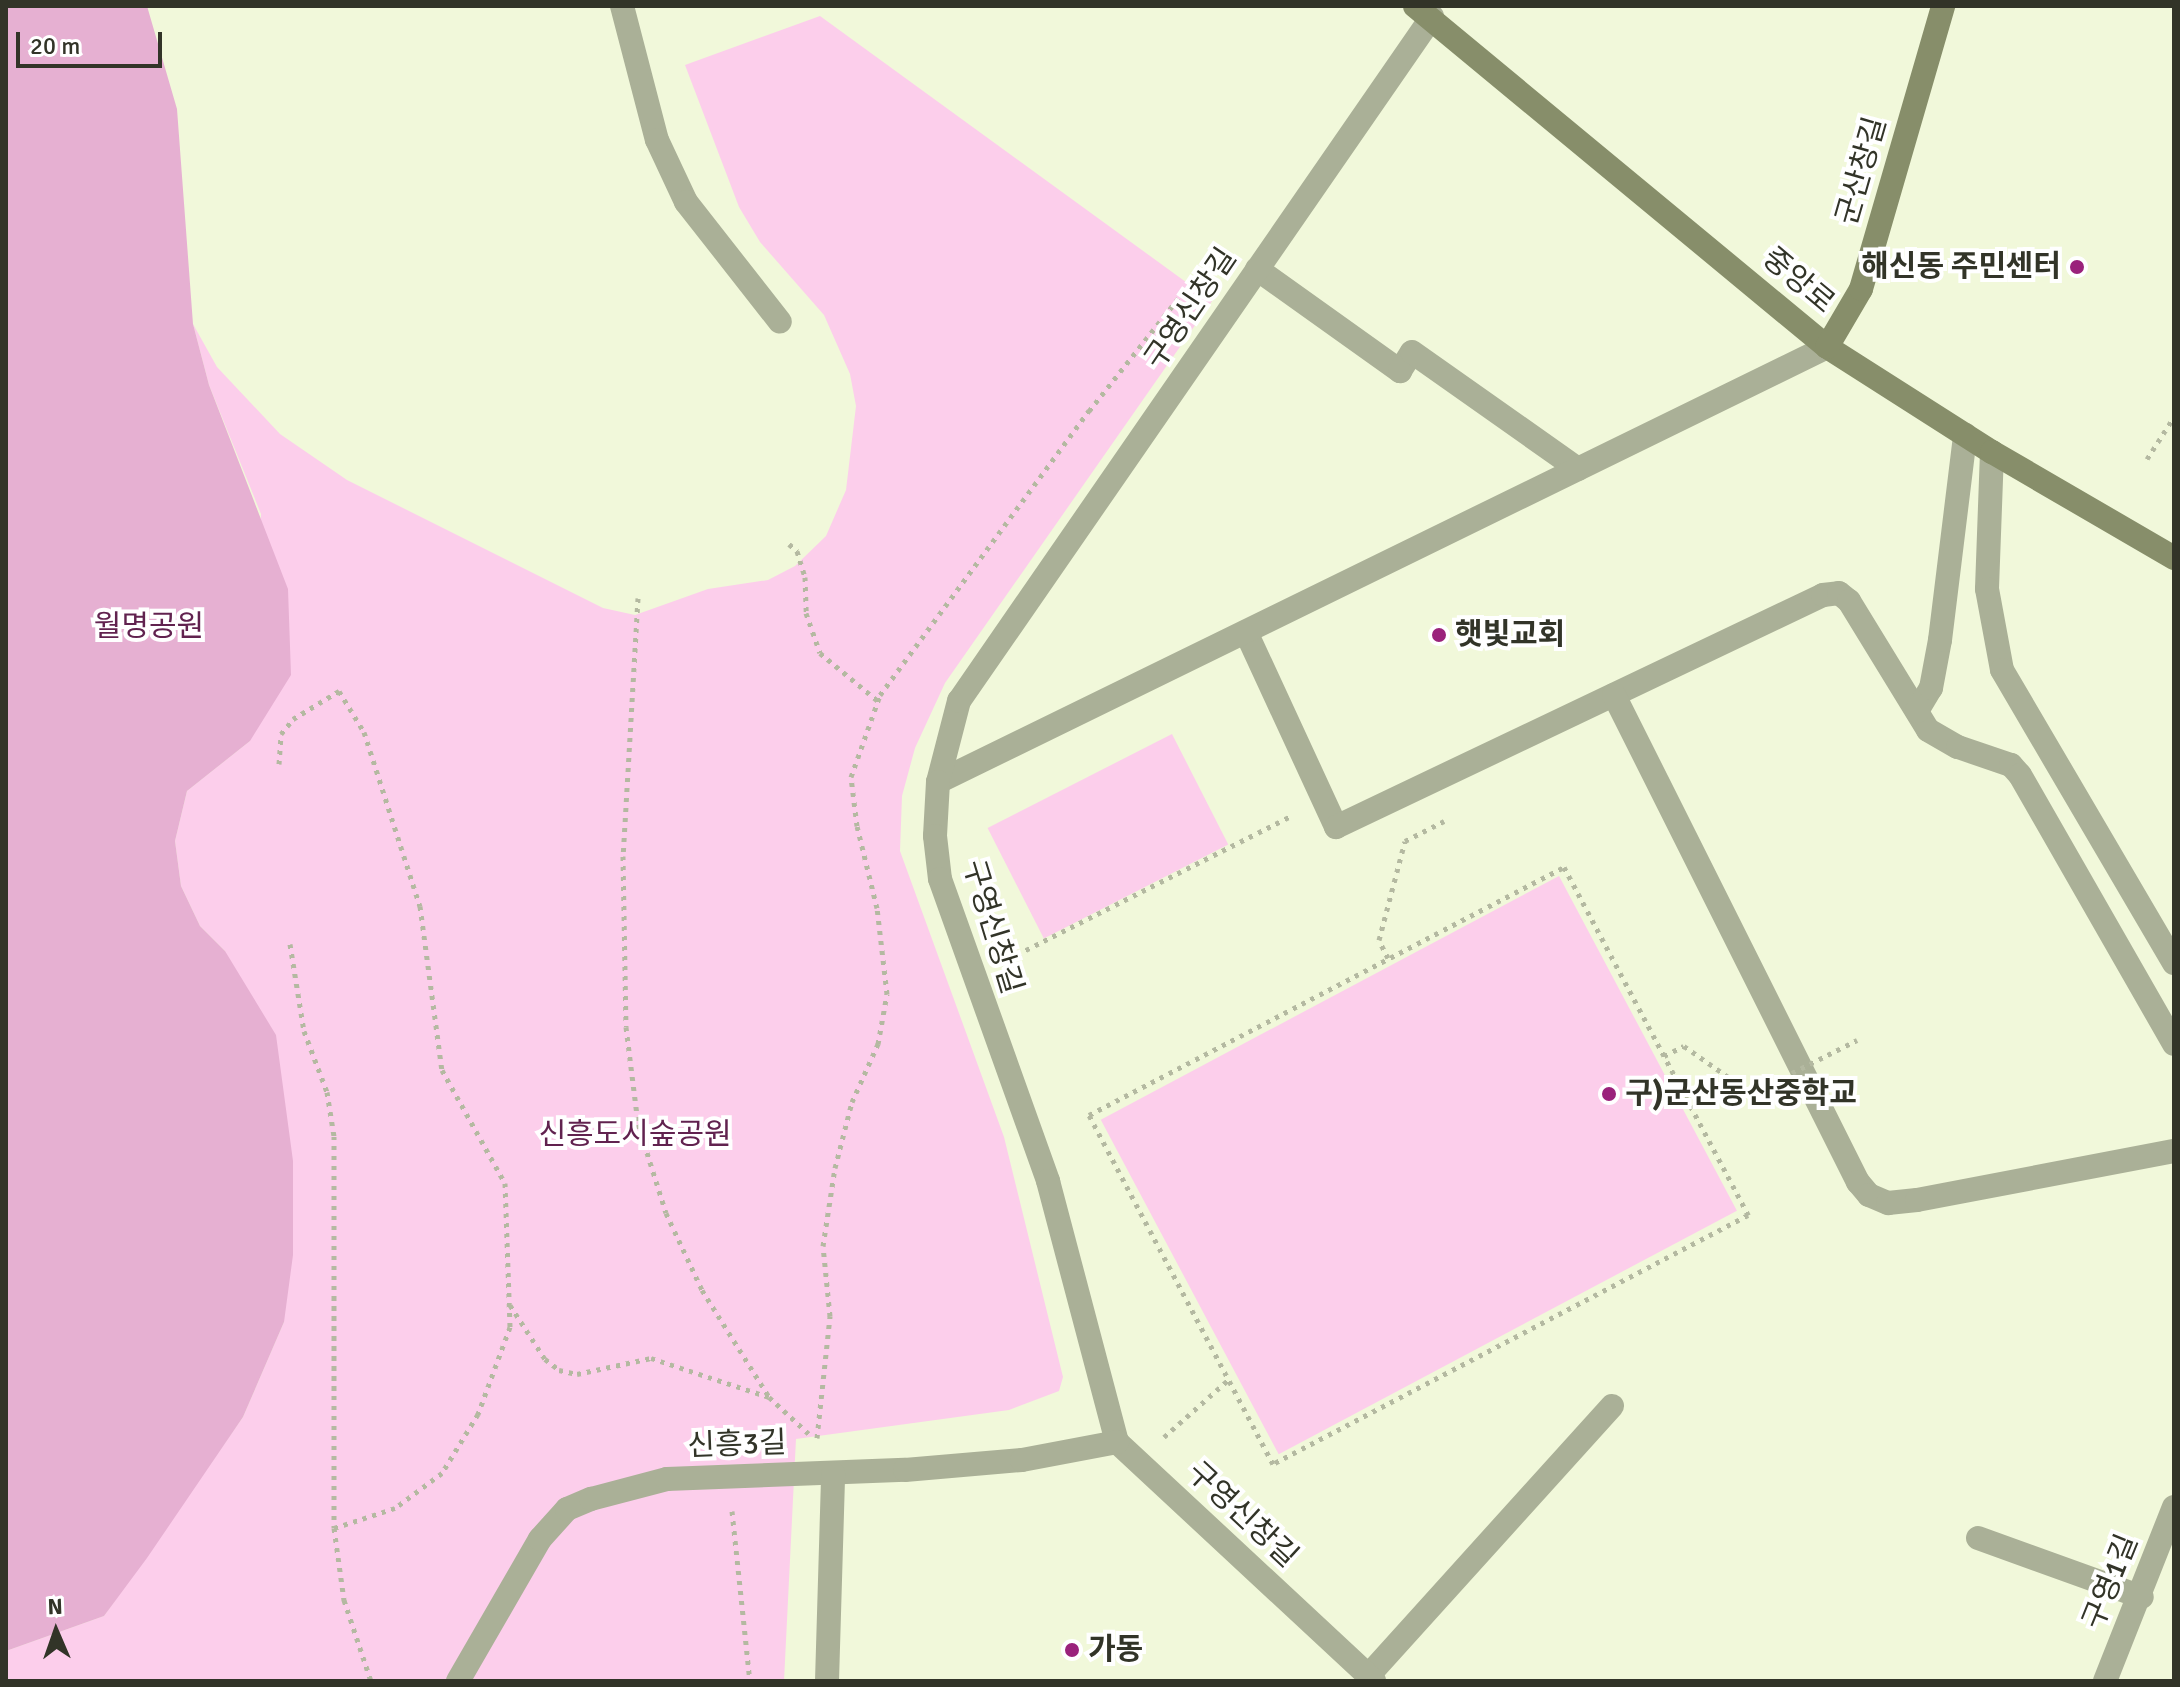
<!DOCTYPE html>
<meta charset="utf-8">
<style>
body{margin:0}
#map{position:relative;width:2180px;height:1687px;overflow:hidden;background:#f1f8da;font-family:Signika,"Noto Sans KR",sans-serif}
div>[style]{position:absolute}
.green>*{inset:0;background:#fcceeb;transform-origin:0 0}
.forest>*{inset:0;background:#e6b0d2}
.path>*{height:5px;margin-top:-2.5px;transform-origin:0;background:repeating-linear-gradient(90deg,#b4b9a1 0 4px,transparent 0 10px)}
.lane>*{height:24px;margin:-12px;padding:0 12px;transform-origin:12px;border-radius:12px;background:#aab097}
.street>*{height:24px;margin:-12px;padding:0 12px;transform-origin:12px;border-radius:12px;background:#aab097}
.secondary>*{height:24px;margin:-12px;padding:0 12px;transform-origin:12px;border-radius:12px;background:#878e6a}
.path-bridge>*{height:5px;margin-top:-2.5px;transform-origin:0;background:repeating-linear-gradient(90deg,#b4b9a1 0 4px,transparent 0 10px)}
.dots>*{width:22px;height:22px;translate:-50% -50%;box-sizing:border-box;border:4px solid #fff;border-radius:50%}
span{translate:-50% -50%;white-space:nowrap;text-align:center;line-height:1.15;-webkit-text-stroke:8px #fff;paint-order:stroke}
.street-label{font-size:30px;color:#323428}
.poi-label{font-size:30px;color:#323428;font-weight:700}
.right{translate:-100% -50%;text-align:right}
.left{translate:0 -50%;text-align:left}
.park-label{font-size:30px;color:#61224f}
.frame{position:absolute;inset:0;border:8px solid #323428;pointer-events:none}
.north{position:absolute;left:16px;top:1591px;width:80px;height:80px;-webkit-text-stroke:6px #fff;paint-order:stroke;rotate:358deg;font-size:22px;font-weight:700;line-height:32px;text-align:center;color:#323428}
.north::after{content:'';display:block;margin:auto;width:28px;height:36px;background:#323428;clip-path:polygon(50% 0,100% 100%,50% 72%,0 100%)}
.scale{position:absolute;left:16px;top:32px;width:146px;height:36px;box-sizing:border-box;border:4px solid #323428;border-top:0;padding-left:10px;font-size:24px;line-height:28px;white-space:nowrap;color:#323428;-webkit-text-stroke:6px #fff;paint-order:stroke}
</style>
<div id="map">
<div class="green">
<i style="clip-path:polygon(820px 16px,1212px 301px,945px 683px,915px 748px,902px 796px,900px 851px,1004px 1137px,1063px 1377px,1059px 1391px,1009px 1410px,796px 1439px,784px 1681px,6px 1681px,6px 1651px,104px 1616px,243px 1417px,284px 1322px,225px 951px,200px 926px,181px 886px,175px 841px,187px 791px,250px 741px,261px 514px,209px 385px,193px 324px,217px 367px,280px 434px,347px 480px,603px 608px,635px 615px,708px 589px,768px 580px,795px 566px,826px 536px,846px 490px,856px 406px,850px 374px,824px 315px,760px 242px,739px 207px,685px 65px)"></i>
<i style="left:1172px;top:734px;width:124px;height:207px;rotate:63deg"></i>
<i style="left:1559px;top:876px;width:379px;height:519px;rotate:62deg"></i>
</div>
<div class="forest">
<i style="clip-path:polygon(6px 6px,147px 6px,177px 109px,193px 324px,209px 385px,288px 589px,291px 675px,250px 741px,187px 791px,175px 841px,181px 886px,200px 926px,225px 951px,276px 1035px,293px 1161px,293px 1255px,284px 1322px,243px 1417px,147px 1558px,104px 1616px,6px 1651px)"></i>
</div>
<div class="path">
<i style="left:2147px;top:459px;width:50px;rotate:-57.3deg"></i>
<i style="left:789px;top:544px;width:11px;rotate:41deg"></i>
<i style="left:797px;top:551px;width:27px;rotate:73deg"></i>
<i style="left:805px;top:577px;width:36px;rotate:88deg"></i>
<i style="left:806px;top:613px;width:42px;rotate:70.7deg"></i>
<i style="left:820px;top:653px;width:75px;rotate:39.6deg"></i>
<i style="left:638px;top:598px;width:258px;rotate:93.3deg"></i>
<i style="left:623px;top:856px;width:171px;rotate:89deg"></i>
<i style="left:626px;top:1027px;width:98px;rotate:82.9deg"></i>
<i style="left:638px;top:1124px;width:93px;rotate:72.5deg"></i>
<i style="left:666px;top:1213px;width:85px;rotate:64.9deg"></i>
<i style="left:702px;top:1290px;width:126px;rotate:57.9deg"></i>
<i style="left:769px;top:1397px;width:54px;rotate:42.8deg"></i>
<i style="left:279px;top:764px;width:30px;rotate:-86deg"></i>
<i style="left:281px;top:734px;width:19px;rotate:-51deg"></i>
<i style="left:293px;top:719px;width:54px;rotate:-31.3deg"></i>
<i style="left:339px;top:691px;width:48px;rotate:58.6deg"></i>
<i style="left:364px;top:732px;width:183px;rotate:72.2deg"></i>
<i style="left:420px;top:906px;width:165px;rotate:82.4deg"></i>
<i style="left:442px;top:1070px;width:129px;rotate:60.9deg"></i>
<i style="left:505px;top:1183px;width:144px;rotate:88deg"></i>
<i style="left:510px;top:1327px;width:93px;rotate:110.2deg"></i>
<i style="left:478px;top:1414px;width:69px;rotate:121.4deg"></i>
<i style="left:442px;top:1473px;width:59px;rotate:143.3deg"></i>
<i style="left:395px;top:1508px;width:64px;rotate:161.8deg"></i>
<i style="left:1564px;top:867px;width:394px;rotate:62.1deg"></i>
<i style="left:1748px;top:1215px;width:536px;rotate:152.34deg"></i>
<i style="left:1273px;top:1464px;width:395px;rotate:-117.8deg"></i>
<i style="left:1089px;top:1115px;width:536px;rotate:-27.57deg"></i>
<i style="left:290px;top:944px;width:88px;rotate:80.9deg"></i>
<i style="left:304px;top:1031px;width:65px;rotate:69.3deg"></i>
<i style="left:327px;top:1092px;width:45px;rotate:81deg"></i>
<i style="left:334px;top:1136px;width:392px;rotate:90deg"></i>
<i style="left:334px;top:1528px;width:73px;rotate:82.1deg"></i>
<i style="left:344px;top:1600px;width:85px;rotate:71.6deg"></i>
<i style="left:1388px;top:958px;width:20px;rotate:-117deg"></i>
<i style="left:1379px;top:940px;width:102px;rotate:-75.3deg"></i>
<i style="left:1405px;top:841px;width:44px;rotate:-27.1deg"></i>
<i style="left:1008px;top:959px;width:317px;rotate:-26.8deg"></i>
<i style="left:1664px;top:1056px;width:22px;rotate:-27deg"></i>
<i style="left:1684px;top:1046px;width:82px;rotate:35deg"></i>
<i style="left:1751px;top:1093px;width:19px;rotate:-25deg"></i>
<i style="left:510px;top:1305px;width:64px;rotate:57.1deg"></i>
<i style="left:545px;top:1359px;width:18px;rotate:38deg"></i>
<i style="left:559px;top:1370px;width:18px;rotate:13deg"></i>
<i style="left:577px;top:1374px;width:76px;rotate:-12.2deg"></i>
<i style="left:651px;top:1358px;width:124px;rotate:18.3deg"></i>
<i style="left:1164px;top:1437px;width:86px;rotate:-41.7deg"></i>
<i style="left:817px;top:1438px;width:123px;rotate:-83.9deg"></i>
<i style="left:830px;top:1316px;width:70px;rotate:-95.7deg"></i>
<i style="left:823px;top:1246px;width:79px;rotate:-81.3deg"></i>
<i style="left:835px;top:1168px;width:68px;rotate:-75.6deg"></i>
<i style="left:852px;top:1102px;width:64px;rotate:-65.9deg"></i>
<i style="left:878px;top:1044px;width:51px;rotate:-79.8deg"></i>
<i style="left:887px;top:994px;width:87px;rotate:-96.6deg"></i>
<i style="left:877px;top:908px;width:84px;rotate:-103.7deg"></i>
<i style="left:857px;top:826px;width:49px;rotate:-97deg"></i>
<i style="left:851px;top:777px;width:87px;rotate:-70.5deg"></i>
<i style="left:880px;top:695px;width:353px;rotate:-53.7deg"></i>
<i style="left:1089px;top:411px;width:153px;rotate:-51.6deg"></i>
<i style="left:1184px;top:291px;width:11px;rotate:34deg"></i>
<i style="left:732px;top:1511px;width:171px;rotate:84deg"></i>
</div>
<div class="lane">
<i style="left:1257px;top:269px;width:176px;rotate:35.5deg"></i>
<i style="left:1400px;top:371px;width:22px;rotate:-58deg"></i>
<i style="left:1412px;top:352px;width:203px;rotate:35.2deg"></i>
<i style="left:1992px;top:452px;width:137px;rotate:92.1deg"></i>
<i style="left:1987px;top:589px;width:82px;rotate:79.5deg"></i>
<i style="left:2002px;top:670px;width:340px;rotate:59.6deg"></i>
<i style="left:1246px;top:632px;width:215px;rotate:65.2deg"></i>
<i style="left:1336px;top:827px;width:539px;rotate:-25.47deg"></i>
<i style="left:1823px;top:595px;width:16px;rotate:-7deg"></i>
<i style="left:1839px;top:593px;width:13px;rotate:39deg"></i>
<i style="left:1849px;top:601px;width:151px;rotate:58.5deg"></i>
<i style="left:1928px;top:730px;width:34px;rotate:30deg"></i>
<i style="left:1958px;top:747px;width:56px;rotate:18.8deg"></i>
<i style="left:2011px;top:765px;width:13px;rotate:48deg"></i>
<i style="left:2020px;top:775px;width:310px;rotate:60.2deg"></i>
<i style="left:1614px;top:695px;width:545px;rotate:63.39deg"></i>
<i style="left:1858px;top:1182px;width:17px;rotate:50deg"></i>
<i style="left:1869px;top:1195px;width:21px;rotate:23deg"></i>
<i style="left:1888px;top:1203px;width:29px;rotate:-6deg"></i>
<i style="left:1917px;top:1200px;width:262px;rotate:-10.8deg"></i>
<i style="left:1917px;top:711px;width:27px;rotate:-59deg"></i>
<i style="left:1931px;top:688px;width:49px;rotate:-79.4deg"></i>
<i style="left:1940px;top:640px;width:207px;rotate:-83deg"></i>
<i style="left:938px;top:782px;width:990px;rotate:-26.07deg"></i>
<i style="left:938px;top:782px;width:84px;rotate:-75.5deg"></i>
<i style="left:959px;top:701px;width:832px;rotate:-55.34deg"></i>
<i style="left:1978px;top:1538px;width:174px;rotate:19.8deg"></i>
<i style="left:1368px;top:1676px;width:364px;rotate:-47.9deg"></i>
<i style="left:2105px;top:1681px;width:187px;rotate:-68.4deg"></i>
</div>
<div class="street">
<i style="left:622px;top:6px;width:138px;rotate:75.4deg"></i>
<i style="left:657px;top:140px;width:68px;rotate:64.9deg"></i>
<i style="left:686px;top:202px;width:152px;rotate:51.9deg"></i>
<i style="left:938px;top:782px;width:54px;rotate:93.2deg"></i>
<i style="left:935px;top:836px;width:43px;rotate:83.4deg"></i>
<i style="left:940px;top:879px;width:321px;rotate:70.3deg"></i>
<i style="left:1048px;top:1181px;width:270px;rotate:75.2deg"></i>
<i style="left:1117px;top:1442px;width:351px;rotate:42.9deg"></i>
<i style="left:458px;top:1681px;width:164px;rotate:-60deg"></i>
<i style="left:540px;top:1539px;width:40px;rotate:-48deg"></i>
<i style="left:567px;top:1509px;width:26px;rotate:-23deg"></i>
<i style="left:591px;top:1499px;width:79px;rotate:-14.7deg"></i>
<i style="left:667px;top:1479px;width:238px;rotate:-2.2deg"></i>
<i style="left:905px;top:1470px;width:117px;rotate:-4.9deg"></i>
<i style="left:1022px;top:1460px;width:97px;rotate:-10.7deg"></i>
<i style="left:827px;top:1681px;width:207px;rotate:-88.3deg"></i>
</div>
<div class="secondary">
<i style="left:1415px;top:6px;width:535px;rotate:39.61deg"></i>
<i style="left:1827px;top:347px;width:196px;rotate:32.5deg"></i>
<i style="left:1992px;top:452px;width:211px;rotate:30.2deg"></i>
<i style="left:1827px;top:347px;width:67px;rotate:-59.6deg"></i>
<i style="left:1861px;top:289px;width:295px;rotate:-73.8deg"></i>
</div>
<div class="path-bridge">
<i style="left:1792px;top:1073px;width:73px;rotate:-26.9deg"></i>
</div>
<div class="dots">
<i style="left:2077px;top:267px;background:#9a227b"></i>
<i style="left:1439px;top:635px;background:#9a227b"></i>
<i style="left:1609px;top:1094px;background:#9a227b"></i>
<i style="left:1072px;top:1650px;background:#9a227b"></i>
</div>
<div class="street-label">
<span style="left:1862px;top:171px;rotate:-74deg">군산창길</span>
<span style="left:1798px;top:281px;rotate:40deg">중앙로</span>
<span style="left:1191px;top:309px;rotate:-56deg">구영신창길</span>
<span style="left:992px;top:927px;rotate:73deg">구영신창길</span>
<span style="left:737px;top:1445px;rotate:-2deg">신흥3길</span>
<span style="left:1242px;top:1515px;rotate:43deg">구영신창길</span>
<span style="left:2111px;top:1582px;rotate:-68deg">구영1길</span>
</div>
<div class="poi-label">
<span class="right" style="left:2061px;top:267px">해신동 주민센터</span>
<span class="left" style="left:1455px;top:635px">햇빛교회</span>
<span class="left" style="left:1625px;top:1094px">구)군산동산중학교</span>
<span class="left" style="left:1088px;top:1650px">가동</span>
</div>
<div class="park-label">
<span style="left:149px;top:627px">월명공원</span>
<span style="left:635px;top:1135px">신흥도시숲공원</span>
</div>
<div class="frame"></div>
<div class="north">N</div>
<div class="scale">20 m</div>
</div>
